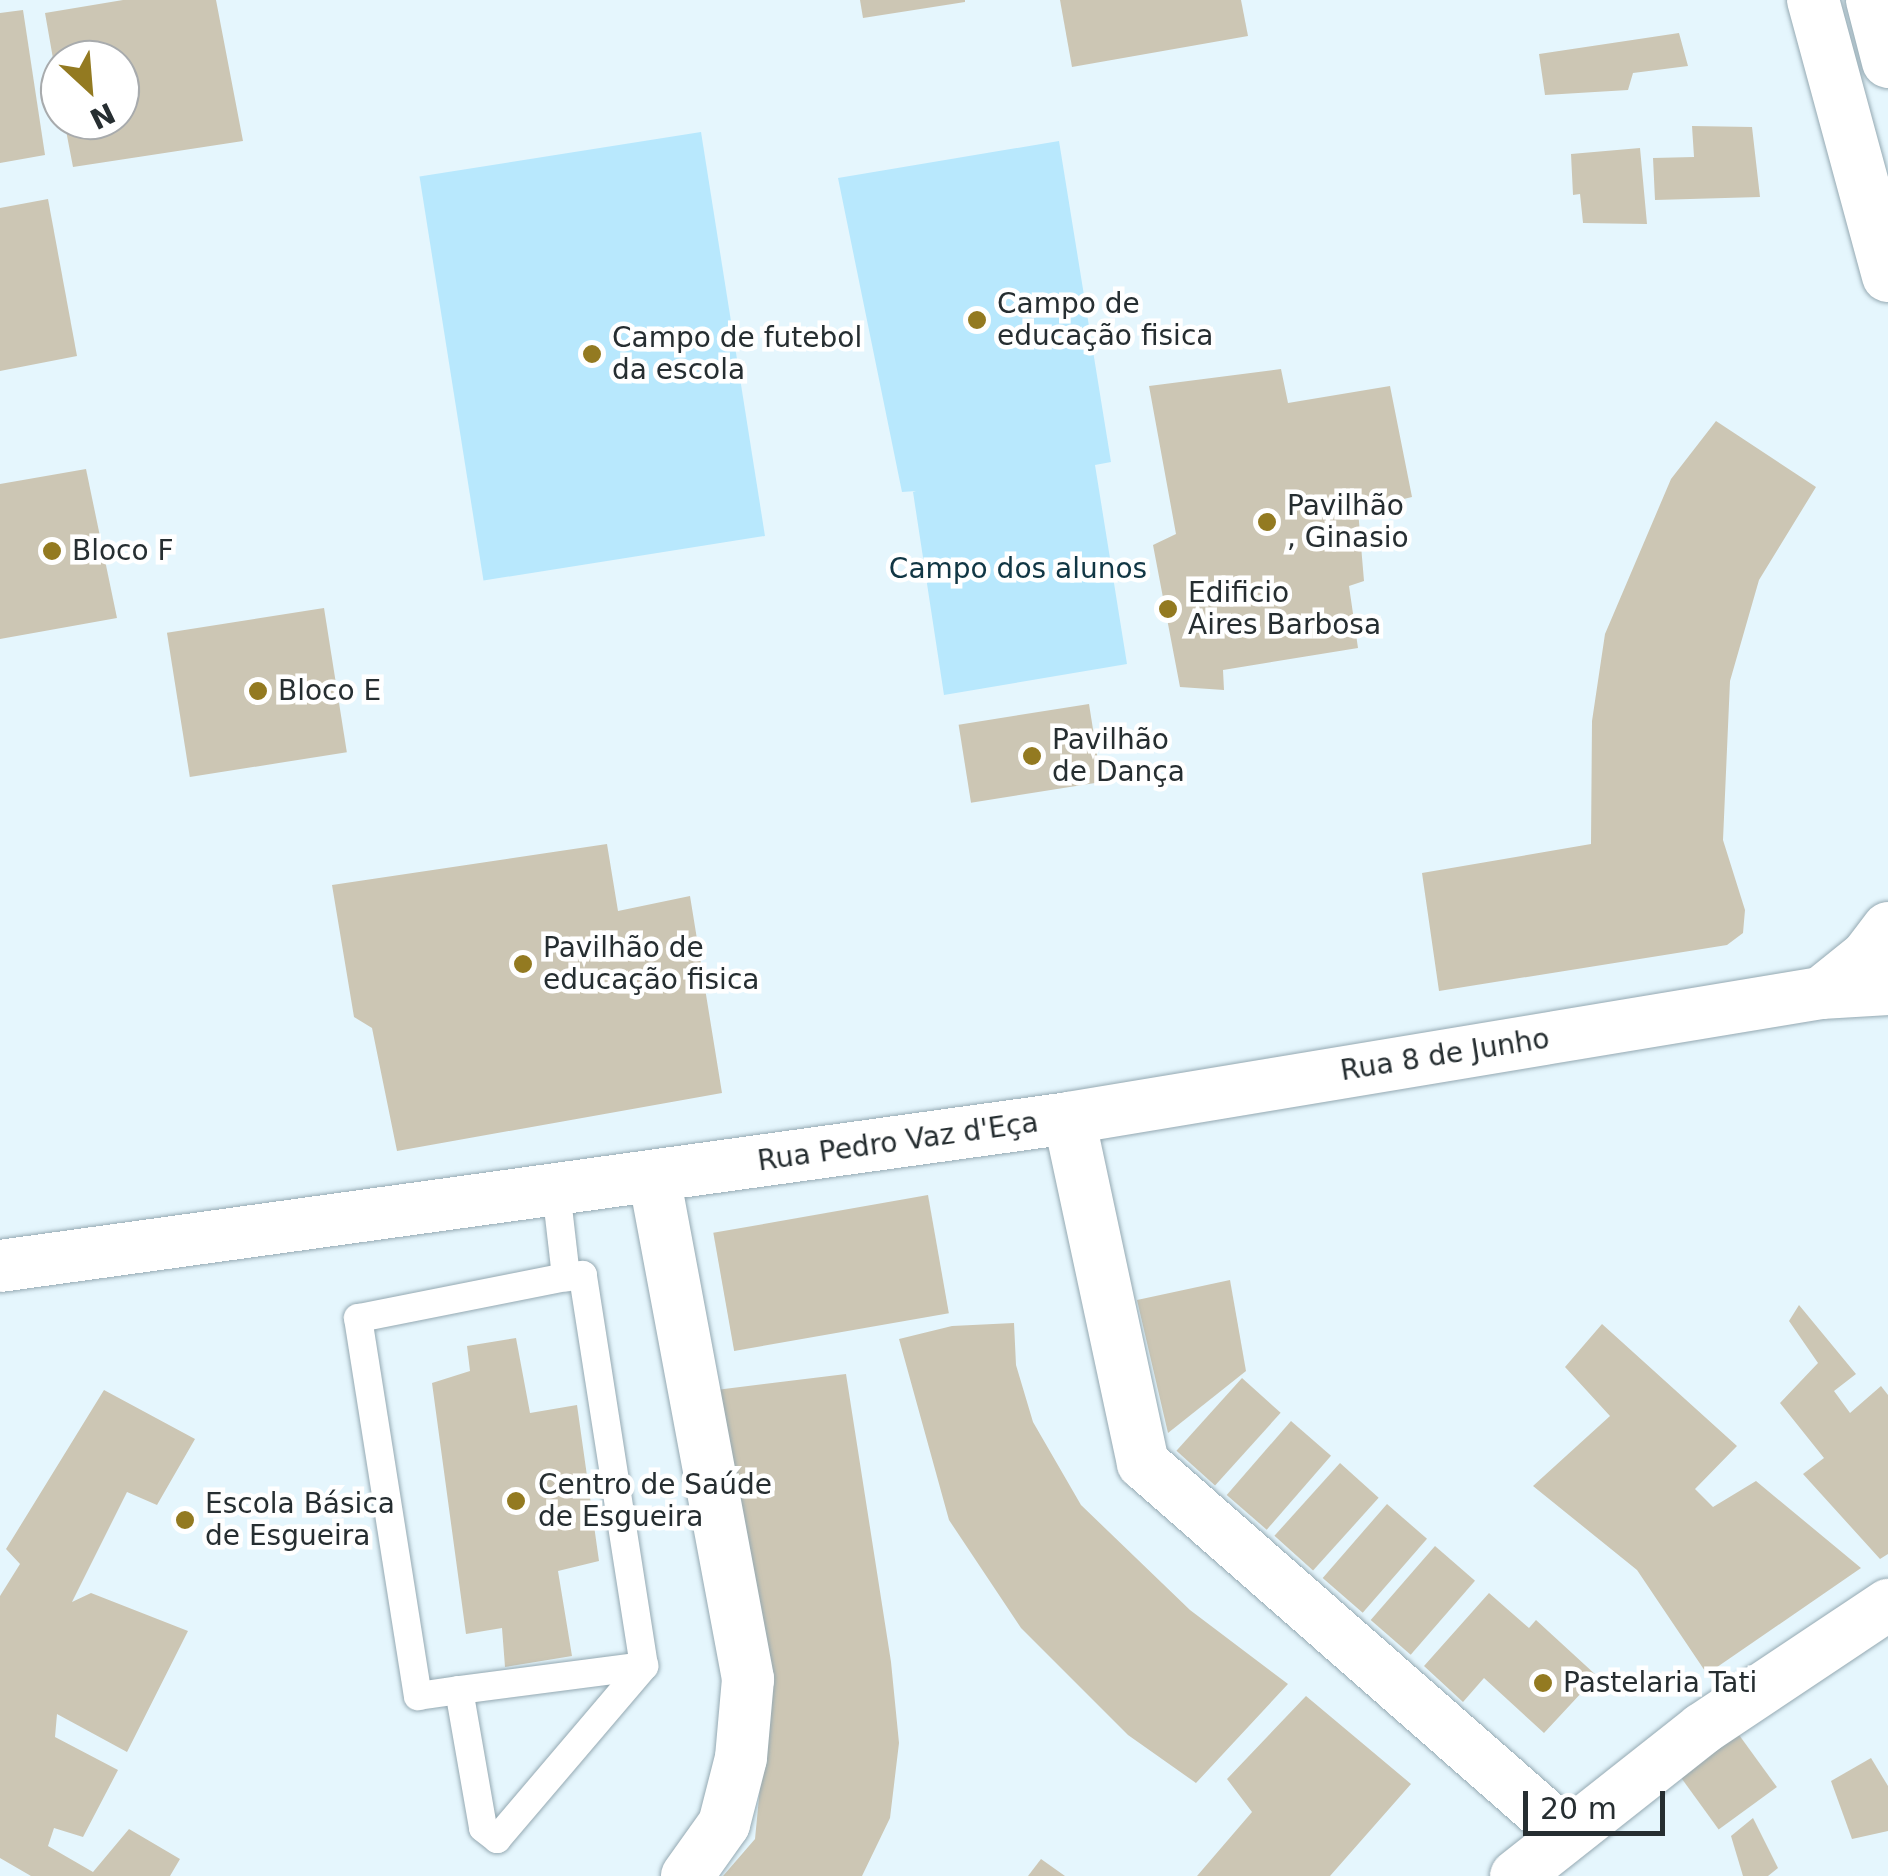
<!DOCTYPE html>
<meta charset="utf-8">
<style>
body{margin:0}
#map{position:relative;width:1888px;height:1876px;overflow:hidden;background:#e5f6fd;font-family:"DejaVu Sans",sans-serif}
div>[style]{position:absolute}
.green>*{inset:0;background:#b8e8fd;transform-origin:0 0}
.building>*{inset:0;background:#ccc6b4;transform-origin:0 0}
.roads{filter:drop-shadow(0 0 2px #95a9b2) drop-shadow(0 0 2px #95a9b2)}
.service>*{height:28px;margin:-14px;padding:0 14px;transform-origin:14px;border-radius:14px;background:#fff}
.minor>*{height:52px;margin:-26px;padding:0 26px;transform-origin:26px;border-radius:26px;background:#fff}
.dots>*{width:28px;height:28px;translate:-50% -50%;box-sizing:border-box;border:5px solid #fff;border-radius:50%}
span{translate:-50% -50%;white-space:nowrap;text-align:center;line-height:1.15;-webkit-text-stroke:9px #fff;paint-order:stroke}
.poi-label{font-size:28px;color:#262e31}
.left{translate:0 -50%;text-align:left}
.park-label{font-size:28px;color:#103644}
.street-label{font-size:28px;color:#262e31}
.north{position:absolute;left:40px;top:40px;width:100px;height:100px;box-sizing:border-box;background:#fff;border:2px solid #a8abad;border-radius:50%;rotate:154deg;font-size:28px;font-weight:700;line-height:40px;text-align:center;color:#262e31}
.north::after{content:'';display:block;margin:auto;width:35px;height:45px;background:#937a21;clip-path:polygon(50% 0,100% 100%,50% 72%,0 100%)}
.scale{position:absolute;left:1523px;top:1791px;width:142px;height:45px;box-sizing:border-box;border:5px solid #262e31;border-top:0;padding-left:12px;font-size:30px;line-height:35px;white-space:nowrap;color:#262e31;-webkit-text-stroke:8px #fff;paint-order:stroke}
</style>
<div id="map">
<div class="green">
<i style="left:701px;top:132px;width:409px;height:285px;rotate:81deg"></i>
<i style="clip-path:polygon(1059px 141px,1111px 462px,1095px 465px,1127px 664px,944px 695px,913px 492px,916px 491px,902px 492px,838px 178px)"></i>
</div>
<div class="building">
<i style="clip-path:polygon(123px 0,216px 0,243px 141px,73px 167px,64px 120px,120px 120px,120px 60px,60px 60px,58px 87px,45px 13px)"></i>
<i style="clip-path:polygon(860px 0,965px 0,965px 2px,863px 18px)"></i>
<i style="clip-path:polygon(1060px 0,1241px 0,1248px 36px,1072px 67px)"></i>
<i style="clip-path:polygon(23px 10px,45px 155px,0 163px,0 13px)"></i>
<i style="clip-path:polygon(1679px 33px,1688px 66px,1633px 73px,1628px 90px,1545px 95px,1539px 54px)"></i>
<i style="clip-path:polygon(1692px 126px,1752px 127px,1760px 197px,1655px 200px,1653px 158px,1694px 157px)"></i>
<i style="clip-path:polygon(1640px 148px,1647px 224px,1583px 223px,1580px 194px,1573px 195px,1571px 154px)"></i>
<i style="clip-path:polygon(48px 199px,77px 356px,0 371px,0 208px)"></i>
<i style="clip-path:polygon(1281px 369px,1288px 403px,1390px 386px,1412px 497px,1358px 510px,1364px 581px,1349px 586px,1358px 648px,1223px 670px,1224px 690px,1180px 687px,1153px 545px,1176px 534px,1149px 386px)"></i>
<i style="clip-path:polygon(1716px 421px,1816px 487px,1759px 580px,1730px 681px,1723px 840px,1745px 910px,1743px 933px,1727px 945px,1439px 991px,1422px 873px,1591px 844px,1592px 721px,1605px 634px,1671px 479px)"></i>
<i style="clip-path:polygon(86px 469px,117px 618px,0 639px,0 484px)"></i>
<i style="left:324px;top:608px;width:146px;height:159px;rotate:81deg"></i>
<i style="left:1089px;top:704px;width:79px;height:132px;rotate:81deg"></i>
<i style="clip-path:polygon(607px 844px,618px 911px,690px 896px,722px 1093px,397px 1151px,372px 1028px,354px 1017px,332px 885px)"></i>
<i style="left:928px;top:1195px;width:120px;height:218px;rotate:80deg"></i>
<i style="clip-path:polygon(1230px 1280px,1246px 1371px,1168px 1433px,1137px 1300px)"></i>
<i style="clip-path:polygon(1799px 1305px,1856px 1374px,1834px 1391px,1850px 1413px,1881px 1386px,1888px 1395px,1888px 1554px,1880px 1559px,1803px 1474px,1824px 1458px,1780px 1403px,1818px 1363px,1789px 1321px)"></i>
<i style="clip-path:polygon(1014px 1323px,1016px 1365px,1033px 1422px,1081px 1505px,1190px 1610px,1288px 1684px,1196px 1783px,1128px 1735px,1021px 1628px,949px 1520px,899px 1339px,952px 1326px)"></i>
<i style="clip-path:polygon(1602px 1324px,1737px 1446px,1695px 1489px,1713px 1507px,1756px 1481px,1861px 1568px,1707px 1674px,1637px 1570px,1533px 1486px,1610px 1416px,1565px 1367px)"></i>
<i style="clip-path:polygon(516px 1338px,530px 1413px,577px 1405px,599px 1561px,558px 1571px,572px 1656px,505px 1667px,502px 1628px,466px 1634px,432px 1383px,470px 1371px,467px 1346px)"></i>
<i style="clip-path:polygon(846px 1374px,891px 1662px,899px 1743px,890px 1818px,862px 1876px,723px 1876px,755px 1839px,760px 1787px,716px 1390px)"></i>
<i style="left:1242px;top:1378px;width:52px;height:98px;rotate:42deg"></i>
<i style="clip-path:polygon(104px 1390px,195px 1439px,157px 1505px,127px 1492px,72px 1602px,91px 1593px,188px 1631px,127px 1752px,57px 1714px,55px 1737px,118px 1770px,83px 1837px,54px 1828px,48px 1846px,93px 1872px,129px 1829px,180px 1859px,170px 1876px,31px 1876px,0 1858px,0 1596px,20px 1564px,6px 1549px)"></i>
<i style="left:1291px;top:1421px;width:53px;height:98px;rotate:41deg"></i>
<i style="left:1340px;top:1463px;width:52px;height:98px;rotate:42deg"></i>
<i style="left:1387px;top:1504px;width:53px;height:98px;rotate:41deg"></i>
<i style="left:1435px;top:1546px;width:53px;height:98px;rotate:41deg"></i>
<i style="clip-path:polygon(1489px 1593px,1529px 1628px,1536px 1620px,1597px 1676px,1544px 1733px,1484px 1678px,1463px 1702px,1424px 1666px)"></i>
<i style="clip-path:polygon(1306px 1696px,1411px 1784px,1330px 1876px,1197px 1876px,1252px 1812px,1227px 1779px)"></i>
<i style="left:1734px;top:1728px;width:73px;height:72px;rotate:54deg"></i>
<i style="clip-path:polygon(1871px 1758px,1888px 1786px,1888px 1831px,1852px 1839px,1831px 1781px)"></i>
<i style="clip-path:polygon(1753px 1818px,1778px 1868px,1768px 1876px,1743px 1876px,1731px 1836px)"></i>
<i style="clip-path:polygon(1041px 1859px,1065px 1876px,1028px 1876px)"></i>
</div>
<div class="roads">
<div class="service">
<i style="left:556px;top:1190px;width:88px;rotate:83.4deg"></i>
<i style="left:566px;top:1277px;width:212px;rotate:168.8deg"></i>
<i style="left:358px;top:1318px;width:383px;rotate:81deg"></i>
<i style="left:418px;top:1696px;width:41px;rotate:-8.3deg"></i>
<i style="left:459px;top:1690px;width:140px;rotate:80.1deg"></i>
<i style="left:483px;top:1828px;width:18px;rotate:38deg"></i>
<i style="left:497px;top:1839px;width:227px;rotate:-49.6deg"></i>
<i style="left:644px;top:1666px;width:396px;rotate:-98.9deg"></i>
<i style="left:583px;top:1275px;width:17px;rotate:173deg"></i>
<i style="left:459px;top:1690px;width:187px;rotate:-7.4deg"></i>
</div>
<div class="minor">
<i style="left:1813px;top:0;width:286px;rotate:74.8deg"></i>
<i style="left:1872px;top:0;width:64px;rotate:75.5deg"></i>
<i style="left:1821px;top:993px;width:59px;rotate:-38.8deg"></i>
<i style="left:1867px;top:956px;width:35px;rotate:-53deg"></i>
<i style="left:1069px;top:1118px;width:353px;rotate:77.9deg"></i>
<i style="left:1143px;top:1463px;width:563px;rotate:41.25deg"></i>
<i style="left:654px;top:1176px;width:512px;rotate:79.41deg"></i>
<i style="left:748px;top:1679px;width:79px;rotate:95.1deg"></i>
<i style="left:741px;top:1758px;width:68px;rotate:104.4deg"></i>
<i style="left:724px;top:1824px;width:64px;rotate:125.4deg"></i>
<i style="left:0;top:1266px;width:1079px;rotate:-7.88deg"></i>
<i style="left:1069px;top:1118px;width:762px;rotate:-9.44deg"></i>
<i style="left:1821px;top:993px;width:67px;rotate:-3.4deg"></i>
<i style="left:1516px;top:1876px;width:237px;rotate:-38.3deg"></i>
<i style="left:1702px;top:1729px;width:224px;rotate:-33.7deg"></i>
</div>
</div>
<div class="dots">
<i style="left:977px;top:320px;background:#937a21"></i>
<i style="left:592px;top:354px;background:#937a21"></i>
<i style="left:1267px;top:522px;background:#937a21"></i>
<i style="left:52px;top:551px;background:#937a21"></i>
<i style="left:1168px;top:609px;background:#937a21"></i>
<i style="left:258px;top:691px;background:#937a21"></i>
<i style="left:1032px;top:756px;background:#937a21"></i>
<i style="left:523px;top:964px;background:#937a21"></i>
<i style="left:516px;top:1501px;background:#937a21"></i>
<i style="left:185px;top:1520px;background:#937a21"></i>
<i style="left:1543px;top:1683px;background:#937a21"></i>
</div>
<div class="poi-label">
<span class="left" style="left:997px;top:320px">Campo de<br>educação fisica</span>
<span class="left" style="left:612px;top:354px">Campo de futebol<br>da escola</span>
<span class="left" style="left:1287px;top:522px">Pavilhão<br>, Ginasio</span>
<span class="left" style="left:72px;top:551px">Bloco F</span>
<span class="left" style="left:1188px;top:609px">Edificio<br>Aires Barbosa</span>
<span class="left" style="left:278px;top:691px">Bloco E</span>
<span class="left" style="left:1052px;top:756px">Pavilhão<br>de Dança</span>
<span class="left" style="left:543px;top:964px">Pavilhão de<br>educação fisica</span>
<span class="left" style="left:538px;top:1501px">Centro de Saúde<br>de Esgueira</span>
<span class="left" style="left:205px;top:1520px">Escola Básica<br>de Esgueira</span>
<span class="left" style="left:1563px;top:1683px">Pastelaria Tati</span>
</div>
<div class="park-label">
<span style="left:1018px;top:569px">Campo dos alunos</span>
</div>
<div class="street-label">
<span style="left:1445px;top:1055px;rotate:-9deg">Rua 8 de Junho</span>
<span style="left:898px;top:1142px;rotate:-8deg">Rua Pedro Vaz d'Eça</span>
</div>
<div class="north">N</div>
<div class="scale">20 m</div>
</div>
